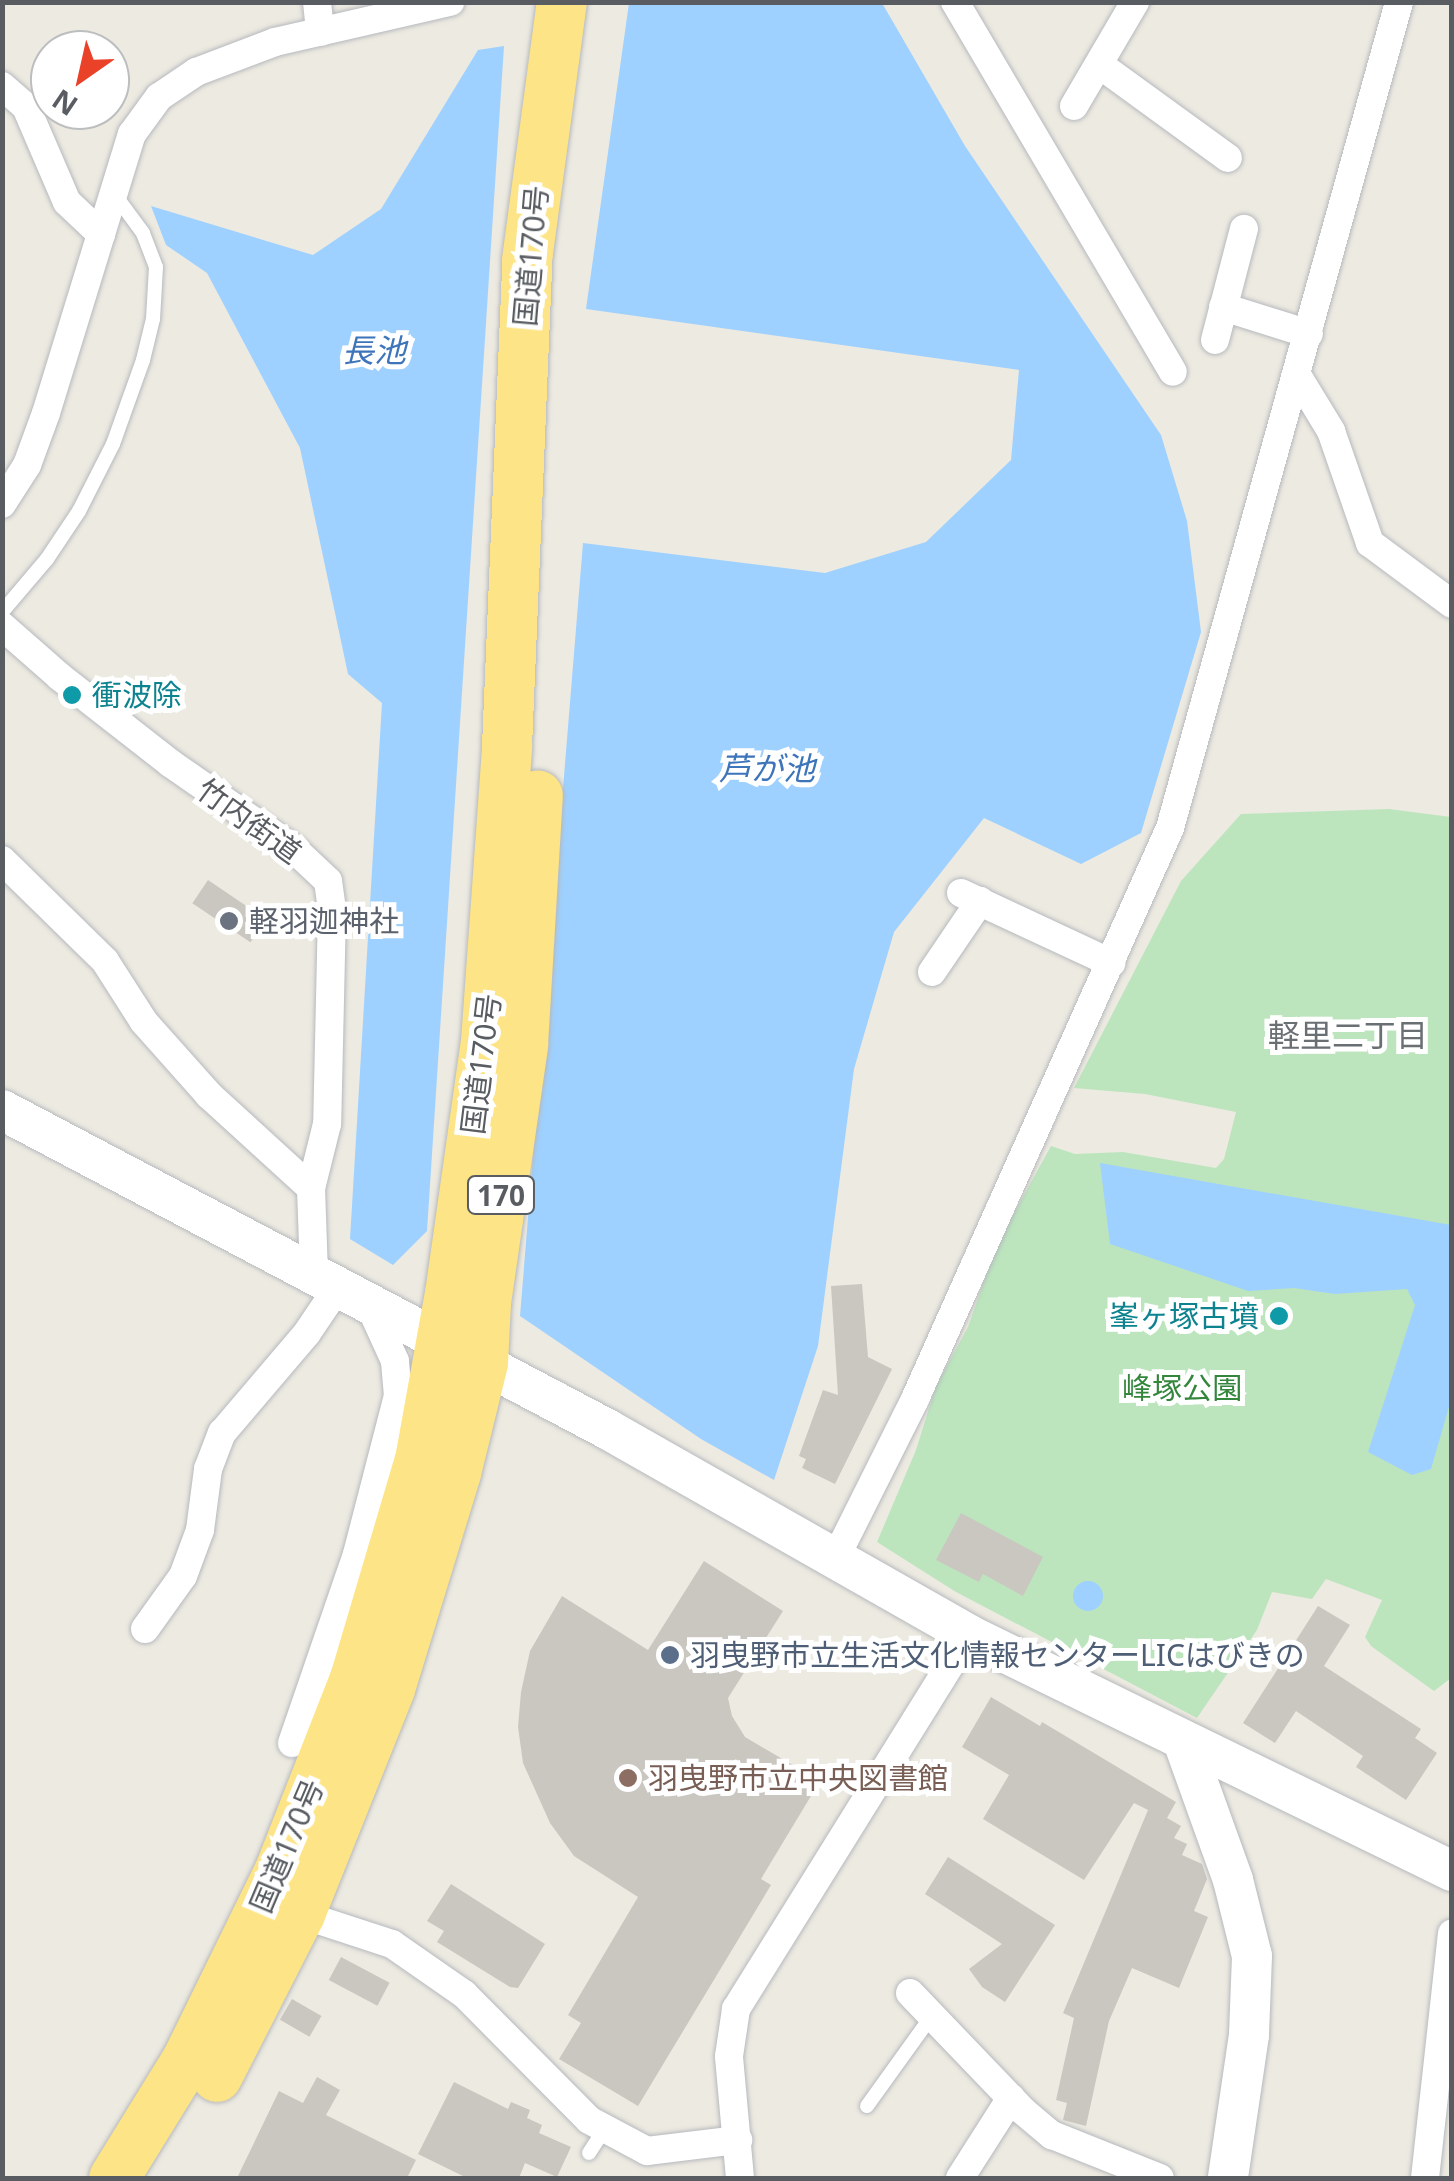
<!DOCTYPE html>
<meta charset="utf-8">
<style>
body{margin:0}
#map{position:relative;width:1454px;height:2181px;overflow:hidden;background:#edeae1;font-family:"Noto Sans","Noto Sans JP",sans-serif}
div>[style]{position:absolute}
.green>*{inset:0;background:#bce5be}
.water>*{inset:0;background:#9ed1ff}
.round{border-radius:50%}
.building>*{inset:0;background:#c9c7c0;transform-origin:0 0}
.roads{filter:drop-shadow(0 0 2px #b6b9be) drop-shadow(0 0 2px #b6b9be)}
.lane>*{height:14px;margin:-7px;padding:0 7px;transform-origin:7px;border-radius:7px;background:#fff}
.street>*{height:28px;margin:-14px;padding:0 14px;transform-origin:14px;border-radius:14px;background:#fff}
.secondary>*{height:40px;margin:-20px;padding:0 20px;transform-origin:20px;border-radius:20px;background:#fff}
.highway>*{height:50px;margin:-25px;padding:0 25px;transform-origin:25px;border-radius:25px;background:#fde487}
.dots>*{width:28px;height:28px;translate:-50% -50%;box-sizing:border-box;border:5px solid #fff;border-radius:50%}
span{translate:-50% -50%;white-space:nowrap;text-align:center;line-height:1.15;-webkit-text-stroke:10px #fff;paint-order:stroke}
.shield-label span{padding:2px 8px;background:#fff;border:2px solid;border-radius:8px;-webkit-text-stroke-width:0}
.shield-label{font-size:28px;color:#595d62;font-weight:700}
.street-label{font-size:30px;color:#595d62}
.culture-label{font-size:30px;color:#0d838f}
.left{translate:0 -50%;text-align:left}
.right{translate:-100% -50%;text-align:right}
.worship-label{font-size:30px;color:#5b616d}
.park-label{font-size:30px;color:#34863c}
.service-label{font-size:30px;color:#4e5e75}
.education-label{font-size:30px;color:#785e54}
.water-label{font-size:32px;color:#3e75ba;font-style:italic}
.neighbourhood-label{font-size:32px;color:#6a6f74}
.frame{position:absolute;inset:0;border:5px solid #595d62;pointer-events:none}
.north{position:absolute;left:30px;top:30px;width:100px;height:100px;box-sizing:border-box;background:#fff;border:2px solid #bdbec0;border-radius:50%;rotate:214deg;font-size:28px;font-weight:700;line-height:40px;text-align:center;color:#595d62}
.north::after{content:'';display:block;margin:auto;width:35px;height:45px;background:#ea4129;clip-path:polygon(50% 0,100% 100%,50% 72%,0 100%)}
</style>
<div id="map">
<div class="green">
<i style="clip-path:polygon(1389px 809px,1451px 817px,1451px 1678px,1434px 1691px,1371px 1646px,1365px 1637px,1382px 1600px,1326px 1579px,1312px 1599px,1272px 1592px,1257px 1630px,1197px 1718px,956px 1592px,877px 1542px,916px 1450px,936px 1386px,968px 1327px,997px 1244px,1051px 1146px,1075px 1154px,1123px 1152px,1216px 1168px,1224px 1159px,1236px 1112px,1145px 1094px,1074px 1088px,1181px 881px,1241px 814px)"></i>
</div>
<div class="water">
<i style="clip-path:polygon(629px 3px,882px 3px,965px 146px,1161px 435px,1187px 521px,1201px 632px,1141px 833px,1081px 864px,984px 818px,894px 932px,854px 1069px,818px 1346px,774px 1480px,701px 1439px,520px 1316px,583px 543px,825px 573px,926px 542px,1011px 460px,1019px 370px,586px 309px)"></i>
<i style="clip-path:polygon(504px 46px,427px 1231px,393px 1265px,350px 1239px,382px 703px,348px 674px,300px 448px,207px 273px,166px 245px,151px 206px,313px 255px,381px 209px,478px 50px)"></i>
<i style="clip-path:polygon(1100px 1163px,1451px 1225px,1451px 1400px,1431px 1469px,1412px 1475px,1368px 1452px,1415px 1305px,1407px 1289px,1335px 1294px,1294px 1288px,1248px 1291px,1110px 1244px)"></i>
<i class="round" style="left:1073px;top:1581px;width:30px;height:30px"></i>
</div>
<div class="building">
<i style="left:208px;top:880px;width:70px;height:28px;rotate:34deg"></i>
<i style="clip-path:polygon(862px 1284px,868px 1357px,892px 1369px,835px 1484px,802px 1468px,806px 1459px,799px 1456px,823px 1390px,838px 1395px,831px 1286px)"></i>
<i style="clip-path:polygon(961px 1513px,1043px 1557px,1023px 1596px,983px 1574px,979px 1582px,936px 1560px)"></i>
<i style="clip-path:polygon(704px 1561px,783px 1611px,728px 1698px,732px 1716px,745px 1737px,820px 1781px,761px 1879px,771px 1885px,638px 2106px,559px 2059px,581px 2023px,568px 2015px,638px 1897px,574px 1856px,550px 1823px,523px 1763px,518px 1727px,521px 1692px,530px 1651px,562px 1596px,648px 1650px)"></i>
<i style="clip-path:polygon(1318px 1606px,1350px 1625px,1324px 1666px,1421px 1729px,1415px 1738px,1437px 1753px,1406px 1800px,1356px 1767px,1363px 1756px,1296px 1711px,1275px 1743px,1243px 1723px)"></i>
<i style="clip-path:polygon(991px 1697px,1040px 1726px,1042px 1722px,1176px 1802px,1167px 1818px,1181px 1826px,1174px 1838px,1187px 1844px,1182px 1855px,1202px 1864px,1207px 1879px,1194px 1911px,1208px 1917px,1179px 1988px,1132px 1968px,1109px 2021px,1086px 2126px,1063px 2120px,1067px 2103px,1056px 2100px,1074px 2018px,1063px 2013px,1148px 1810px,1134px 1803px,1084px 1880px,983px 1819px,1009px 1775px,962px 1747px)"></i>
<i style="clip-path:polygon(948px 1857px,1055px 1925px,1005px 2002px,982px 1987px,969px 1969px,1002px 1944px,925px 1894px)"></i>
<i style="clip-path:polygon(451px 1884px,545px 1944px,518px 1988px,510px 1987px,437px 1942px,444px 1931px,427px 1921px)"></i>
<i style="left:341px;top:1957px;width:55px;height:26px;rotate:28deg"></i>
<i style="left:292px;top:1999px;width:34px;height:24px;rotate:30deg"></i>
<i style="clip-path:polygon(317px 2077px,340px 2090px,326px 2115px,416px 2160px,407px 2178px,237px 2178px,279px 2091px,303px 2103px)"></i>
<i style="clip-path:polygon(454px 2082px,508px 2109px,511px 2102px,530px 2110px,527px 2118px,542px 2125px,539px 2133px,571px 2147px,557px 2177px,525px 2163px,519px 2178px,467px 2178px,418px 2154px)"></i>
</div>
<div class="roads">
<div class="lane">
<i style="left:2px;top:612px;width:70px;rotate:-49.7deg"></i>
<i style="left:47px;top:559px;width:58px;rotate:-56.3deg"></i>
<i style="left:79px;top:511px;width:75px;rotate:-63.1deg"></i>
<i style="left:113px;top:444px;width:89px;rotate:-70.3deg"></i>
<i style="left:143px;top:360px;width:42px;rotate:-76.3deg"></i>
<i style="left:153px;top:319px;width:52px;rotate:-86.7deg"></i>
<i style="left:156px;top:267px;width:36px;rotate:-111deg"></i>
<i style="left:143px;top:233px;width:47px;rotate:-126.4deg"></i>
<i style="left:867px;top:2106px;width:113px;rotate:-54.3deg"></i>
<i style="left:589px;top:2153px;width:30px;rotate:-57deg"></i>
</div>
<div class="street">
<i style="left:317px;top:2px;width:30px;rotate:84deg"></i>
<i style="left:955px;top:2px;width:429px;rotate:59.5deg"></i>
<i style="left:1100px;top:65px;width:158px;rotate:36deg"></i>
<i style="left:2px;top:86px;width:32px;rotate:41deg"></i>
<i style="left:26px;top:107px;width:103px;rotate:66.7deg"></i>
<i style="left:67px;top:202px;width:47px;rotate:43.3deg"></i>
<i style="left:1074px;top:106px;width:121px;rotate:-59.6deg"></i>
<i style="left:1223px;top:307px;width:90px;rotate:17.4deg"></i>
<i style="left:1215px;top:340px;width:115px;rotate:-75.4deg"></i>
<i style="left:1297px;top:375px;width:66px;rotate:58.7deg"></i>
<i style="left:1331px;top:431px;width:119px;rotate:70.8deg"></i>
<i style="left:1370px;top:543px;width:102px;rotate:36.6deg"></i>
<i style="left:2px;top:504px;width:46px;rotate:-57.3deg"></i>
<i style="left:27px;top:465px;width:55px;rotate:-69.9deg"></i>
<i style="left:46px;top:413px;width:292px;rotate:-72.9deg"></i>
<i style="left:132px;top:134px;width:46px;rotate:-53.9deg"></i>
<i style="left:159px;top:97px;width:45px;rotate:-34deg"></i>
<i style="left:196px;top:72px;width:85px;rotate:-20.8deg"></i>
<i style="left:275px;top:42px;width:180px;rotate:-12.9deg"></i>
<i style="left:2px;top:626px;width:77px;rotate:41.3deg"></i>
<i style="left:60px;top:677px;width:140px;rotate:38deg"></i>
<i style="left:170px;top:763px;width:152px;rotate:34.8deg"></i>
<i style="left:295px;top:850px;width:45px;rotate:43.2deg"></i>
<i style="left:328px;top:881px;width:30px;rotate:82deg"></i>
<i style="left:332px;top:911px;width:213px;rotate:91.3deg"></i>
<i style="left:327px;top:1124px;width:66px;rotate:104deg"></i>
<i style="left:311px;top:1188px;width:86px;rotate:88deg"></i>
<i style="left:2px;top:860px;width:144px;rotate:44.4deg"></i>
<i style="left:105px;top:961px;width:72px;rotate:57.4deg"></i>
<i style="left:144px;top:1022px;width:98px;rotate:48.3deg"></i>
<i style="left:209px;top:1095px;width:138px;rotate:42.4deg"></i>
<i style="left:961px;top:893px;width:166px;rotate:25deg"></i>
<i style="left:932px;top:972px;width:86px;rotate:-55.9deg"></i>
<i style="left:834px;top:1561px;width:181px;rotate:-63.4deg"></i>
<i style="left:915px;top:1399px;width:625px;rotate:-65.94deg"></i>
<i style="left:1170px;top:828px;width:857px;rotate:-74.5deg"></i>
<i style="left:145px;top:1629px;width:65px;rotate:-54.4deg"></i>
<i style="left:183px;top:1576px;width:49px;rotate:-69.7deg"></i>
<i style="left:200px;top:1530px;width:62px;rotate:-82.5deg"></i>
<i style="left:208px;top:1469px;width:39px;rotate:-69deg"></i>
<i style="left:222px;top:1433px;width:131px;rotate:-49.6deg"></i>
<i style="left:307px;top:1333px;width:55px;rotate:-56deg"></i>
<i style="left:292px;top:1743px;width:200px;rotate:-71deg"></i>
<i style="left:357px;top:1554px;width:163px;rotate:-75.5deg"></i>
<i style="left:398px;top:1396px;width:35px;rotate:-95deg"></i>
<i style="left:395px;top:1361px;width:63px;rotate:-114.5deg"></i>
<i style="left:300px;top:1914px;width:97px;rotate:18.1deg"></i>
<i style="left:392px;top:1944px;width:88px;rotate:34.8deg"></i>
<i style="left:464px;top:1994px;width:177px;rotate:45.2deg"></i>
<i style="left:589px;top:2120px;width:66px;rotate:28.1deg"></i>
<i style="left:647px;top:2151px;width:92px;rotate:-6.9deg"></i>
<i style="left:910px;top:1993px;width:163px;rotate:46.2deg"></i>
<i style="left:1023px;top:2111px;width:38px;rotate:40deg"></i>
<i style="left:1052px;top:2135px;width:116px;rotate:21.7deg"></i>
<i style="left:740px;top:2178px;width:122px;rotate:-95.2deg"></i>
<i style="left:729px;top:2056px;width:48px;rotate:-81.5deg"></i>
<i style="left:736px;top:2009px;width:441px;rotate:-58.1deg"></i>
<i style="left:960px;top:2178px;width:95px;rotate:-57.5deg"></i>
<i style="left:1425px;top:2178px;width:246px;rotate:-83.7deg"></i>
</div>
<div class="secondary">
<i style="left:2px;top:1110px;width:684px;rotate:27.8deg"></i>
<i style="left:607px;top:1429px;width:417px;rotate:29.6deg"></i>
<i style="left:969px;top:1635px;width:538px;rotate:26.04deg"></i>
<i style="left:1183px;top:1741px;width:148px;rotate:70.2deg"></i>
<i style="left:1233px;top:1880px;width:78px;rotate:76deg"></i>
<i style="left:1252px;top:1956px;width:79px;rotate:92.2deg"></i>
<i style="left:1249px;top:2035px;width:145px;rotate:98.4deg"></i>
</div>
<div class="highway">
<i style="left:217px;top:2077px;width:183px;rotate:-63deg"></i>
<i style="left:300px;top:1914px;width:242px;rotate:-68.2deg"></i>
<i style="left:390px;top:1689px;width:226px;rotate:-73deg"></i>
<i style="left:456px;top:1473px;width:113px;rotate:-76.2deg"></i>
<i style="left:483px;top:1363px;width:60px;rotate:-87.1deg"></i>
<i style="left:486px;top:1303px;width:261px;rotate:-81.8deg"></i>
<i style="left:523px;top:1045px;width:250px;rotate:-86.6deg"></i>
<i style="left:114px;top:2178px;width:141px;rotate:-58.3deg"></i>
<i style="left:188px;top:2058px;width:209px;rotate:-63.9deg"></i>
<i style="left:280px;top:1870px;width:205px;rotate:-68.6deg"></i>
<i style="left:355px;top:1679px;width:228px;rotate:-73.5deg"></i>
<i style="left:420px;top:1460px;width:169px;rotate:-79.8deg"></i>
<i style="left:450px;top:1294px;width:255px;rotate:-81.9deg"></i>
<i style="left:486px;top:1042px;width:296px;rotate:-85.9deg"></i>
<i style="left:507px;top:747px;width:487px;rotate:-87.6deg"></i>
<i style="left:527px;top:260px;width:260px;rotate:-82.3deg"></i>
</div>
</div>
<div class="dots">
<i style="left:72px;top:695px;background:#0f9aa8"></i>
<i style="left:229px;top:921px;background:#6b7280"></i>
<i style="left:1279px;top:1316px;background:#0f9aa8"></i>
<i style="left:670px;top:1655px;background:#5c6f8a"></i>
<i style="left:628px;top:1778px;background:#8d6e63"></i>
</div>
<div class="shield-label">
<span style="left:501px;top:1195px">170</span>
</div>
<div class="street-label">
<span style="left:531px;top:256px;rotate:-85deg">国道170号</span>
<span style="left:249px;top:821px;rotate:36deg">竹内街道</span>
<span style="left:481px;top:1064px;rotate:-83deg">国道170号</span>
<span style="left:287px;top:1846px;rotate:-67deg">国道170号</span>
</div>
<div class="culture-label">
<span class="left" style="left:92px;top:695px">衝波除</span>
<span class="right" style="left:1259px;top:1316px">峯ヶ塚古墳</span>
</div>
<div class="worship-label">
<span class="left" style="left:249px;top:921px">軽羽迦神社</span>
</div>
<div class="park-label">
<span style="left:1182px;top:1388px">峰塚公園</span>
</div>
<div class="service-label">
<span class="left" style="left:690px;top:1655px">羽曳野市立生活文化情報センターLICはびきの</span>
</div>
<div class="education-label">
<span class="left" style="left:648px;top:1778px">羽曳野市立中央図書館</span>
</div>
<div class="water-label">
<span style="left:374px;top:350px">長池</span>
<span style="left:767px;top:768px">芦が池</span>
</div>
<div class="neighbourhood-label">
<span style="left:1348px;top:1035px">軽里二丁目</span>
</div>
<div class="frame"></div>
<div class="north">N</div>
</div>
